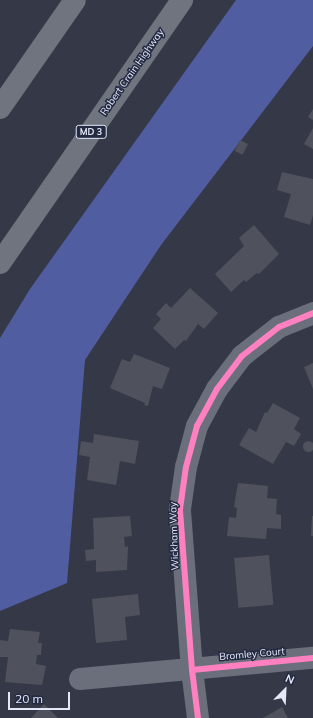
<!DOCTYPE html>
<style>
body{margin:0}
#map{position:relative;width:313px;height:718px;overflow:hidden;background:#353846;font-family:Mulish,sans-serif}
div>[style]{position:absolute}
.forest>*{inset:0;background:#515da1}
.building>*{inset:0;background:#4f525d;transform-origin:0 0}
.round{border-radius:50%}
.minor>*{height:22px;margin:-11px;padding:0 11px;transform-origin:11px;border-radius:11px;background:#6b6e7b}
.highway>*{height:22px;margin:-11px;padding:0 11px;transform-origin:11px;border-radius:11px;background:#70747f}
.cycleway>*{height:6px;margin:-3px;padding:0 3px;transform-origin:3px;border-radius:3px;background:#ff80c0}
span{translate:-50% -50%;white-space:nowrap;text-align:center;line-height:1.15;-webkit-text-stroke:3px #242a42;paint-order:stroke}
.shield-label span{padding:1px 3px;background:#242a42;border:1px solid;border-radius:3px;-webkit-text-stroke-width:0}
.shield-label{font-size:9px;color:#e4e9f9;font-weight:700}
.street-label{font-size:10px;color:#e4e9f9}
.north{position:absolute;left:265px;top:670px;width:40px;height:40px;-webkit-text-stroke:3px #242a42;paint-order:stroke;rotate:24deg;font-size:11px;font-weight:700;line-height:16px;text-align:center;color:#e4e9f9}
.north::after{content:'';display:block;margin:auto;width:14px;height:18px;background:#e4e9f9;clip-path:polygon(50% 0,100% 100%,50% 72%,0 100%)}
.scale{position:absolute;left:8px;top:692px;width:62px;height:18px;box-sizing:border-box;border:2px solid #e4e9f9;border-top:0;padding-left:5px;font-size:12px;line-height:14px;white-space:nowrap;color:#e4e9f9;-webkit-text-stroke:3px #242a42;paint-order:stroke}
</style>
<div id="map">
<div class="forest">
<i style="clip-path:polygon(236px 0,313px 0,313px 46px,161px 245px,85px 360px,67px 583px,0 611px,0 338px,30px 289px)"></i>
</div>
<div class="building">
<i style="clip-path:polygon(313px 109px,313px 120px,308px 117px)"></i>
<i style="clip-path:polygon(313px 128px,313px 149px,304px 144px)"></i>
<i style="left:240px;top:140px;width:9px;height:12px;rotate:27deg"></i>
<i style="clip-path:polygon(282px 172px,313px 179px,313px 215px,310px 225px,284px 217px,291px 194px,277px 190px)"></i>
<i style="clip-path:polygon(254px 225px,279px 254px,259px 274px,257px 273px,246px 282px,244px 280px,231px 292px,215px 274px,244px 246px,239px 238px)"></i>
<i style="clip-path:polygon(190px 288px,218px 313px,204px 329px,198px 324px,186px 341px,184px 340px,175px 349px,153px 328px,161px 319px,156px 314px,166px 303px,171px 308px)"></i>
<i style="clip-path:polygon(134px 354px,170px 368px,162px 389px,153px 386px,148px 406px,144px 405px,145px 403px,110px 388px,122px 359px,130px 362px)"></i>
<i style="clip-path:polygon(313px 363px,313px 389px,304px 367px)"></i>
<i style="clip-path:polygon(273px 403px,300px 418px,294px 429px,301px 434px,294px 446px,286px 442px,273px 464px,239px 445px,249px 428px,256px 432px,265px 412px,267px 413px)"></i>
<i style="clip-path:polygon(94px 434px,139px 441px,135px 464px,120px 461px,116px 485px,87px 480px,90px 457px,79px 455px,81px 441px,93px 443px)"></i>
<i class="round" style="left:302.5px;top:440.5px;width:11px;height:11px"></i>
<i style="clip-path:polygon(238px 483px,268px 486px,267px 498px,277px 499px,276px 514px,281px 515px,281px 529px,267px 528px,266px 539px,227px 536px,229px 517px,236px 518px,237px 508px,234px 507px)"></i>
<i style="clip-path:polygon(130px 516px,132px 536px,124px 537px,125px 547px,128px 546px,127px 570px,96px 572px,96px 560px,86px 561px,85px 550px,94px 549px,93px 518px)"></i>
<i style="clip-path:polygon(312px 516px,313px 516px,313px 536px,311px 536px)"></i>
<i style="left:269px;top:555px;width:50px;height:35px;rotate:85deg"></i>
<i style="clip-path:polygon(138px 594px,140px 615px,125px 617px,127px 640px,96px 643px,92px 599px)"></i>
<i style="clip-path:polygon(10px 629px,40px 632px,38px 643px,42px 643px,41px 655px,37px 655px,36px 664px,46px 666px,42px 685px,5px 682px,8px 657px,0 657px,0 640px,8px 641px)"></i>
<i style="clip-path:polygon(44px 704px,58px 718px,31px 718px)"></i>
<i style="clip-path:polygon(282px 707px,288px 718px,263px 718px)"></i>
</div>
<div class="minor">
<i style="left:80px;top:679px;width:234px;rotate:-5.2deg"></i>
<i style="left:198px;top:718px;width:48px;rotate:-97.1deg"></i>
<i style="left:192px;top:670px;width:161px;rotate:-94.3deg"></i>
<i style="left:180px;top:509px;width:42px;rotate:-81.9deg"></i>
<i style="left:186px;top:467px;width:42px;rotate:-75deg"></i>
<i style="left:197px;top:426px;width:42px;rotate:-61.6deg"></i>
<i style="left:217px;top:389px;width:41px;rotate:-52.9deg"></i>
<i style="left:242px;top:356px;width:47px;rotate:-38.1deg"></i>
<i style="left:279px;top:327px;width:37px;rotate:-22deg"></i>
</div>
<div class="highway">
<i style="left:0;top:108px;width:131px;rotate:-55.2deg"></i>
<i style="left:0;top:263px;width:320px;rotate:-55.3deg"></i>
</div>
<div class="cycleway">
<i style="left:192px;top:670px;width:122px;rotate:-5.7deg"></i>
<i style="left:198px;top:718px;width:48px;rotate:-97.1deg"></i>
<i style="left:192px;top:670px;width:161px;rotate:-94.3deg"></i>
<i style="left:180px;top:509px;width:42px;rotate:-81.9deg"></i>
<i style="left:186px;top:467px;width:42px;rotate:-75deg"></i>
<i style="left:197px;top:426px;width:42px;rotate:-61.6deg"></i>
<i style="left:217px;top:389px;width:41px;rotate:-52.9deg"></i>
<i style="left:242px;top:356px;width:47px;rotate:-38.1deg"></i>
<i style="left:279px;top:327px;width:37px;rotate:-22deg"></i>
</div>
<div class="shield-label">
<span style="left:91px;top:132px">MD 3</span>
</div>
<div class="street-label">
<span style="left:132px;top:72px;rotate:-55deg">Robert Crain Highway</span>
<span style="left:174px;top:536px;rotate:-92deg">Wickham Way</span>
<span style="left:252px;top:654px;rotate:-5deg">Bromley Court</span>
</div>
<div class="north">N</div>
<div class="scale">20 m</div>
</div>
